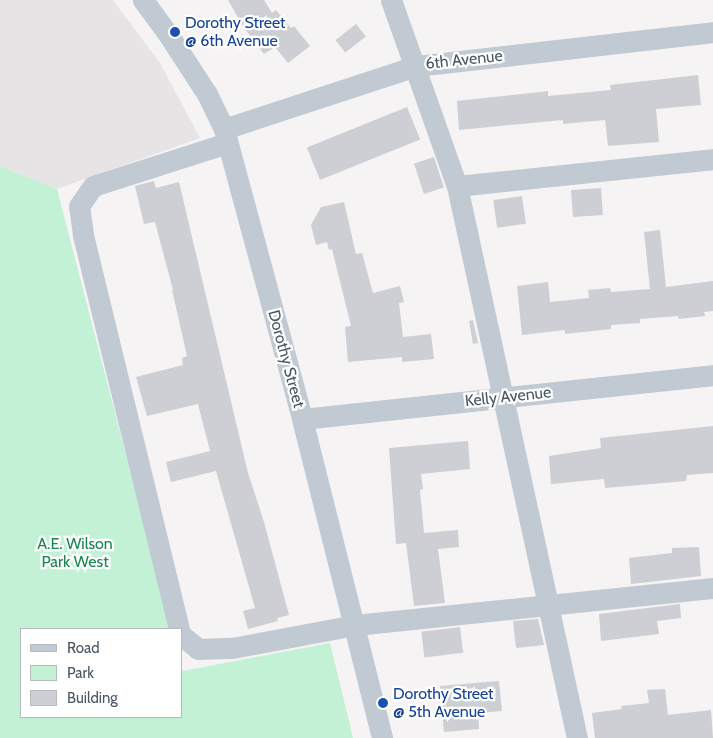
<!DOCTYPE html>
<style>
body{margin:0}
#map{position:relative;width:713px;height:738px;overflow:hidden;background:#f5f3f3;font-family:Cabin,sans-serif}
div>[style]{position:absolute}
.education>*{inset:0;background:#e6e4e5}
.green>*{inset:0;background:#c3f1d5}
.building>*{inset:0;background:#cdcfd5;transform-origin:0 0}
.minor>*{height:21px;margin:-10.5px;padding:0 10.5px;transform-origin:10.5px;border-radius:10.5px;background:#c1cad2}
.dots>*{width:14px;height:14px;translate:-50% -50%;box-sizing:border-box;border:2px solid #fff;border-radius:50%}
span{translate:-50% -50%;white-space:nowrap;text-align:center;line-height:1.15;-webkit-text-stroke:4.5px #fff;paint-order:stroke}
.transit-label{font-size:16px;color:#164399}
.left{translate:0 -50%;text-align:left}
.street-label{font-size:16px;color:#4a5661}
.park-label{font-size:16px;color:#17864f}
.legend{position:absolute;left:20px;top:628px;width:162px;height:90px;box-sizing:border-box;background:#fff;border:1px solid #b7bbc0;margin:0;padding:6px 9px;list-style:none;font-size:15px;color:#4a5661}
.legend li{display:flex;align-items:center;gap:10px;height:25px}
.legend b{width:25px;border:1px solid #b7bbc0}
</style>
<div id="map">
<div class="education">
<i style="clip-path:polygon(0 0,113px 0,160px 63px,200px 138px,57px 189px,0 166px)"></i>
</div>
<div class="green">
<i style="clip-path:polygon(0 166px,57px 189px,171px 629px,21px 629px,21px 717px,181px 717px,181px 667px,183px 671px,330px 643px,353px 738px,0 738px)"></i>
</div>
<div class="building">
<i style="clip-path:polygon(228px 0,264px 0,272px 13px,276px 10px,291px 28px,294px 26px,310px 46px,288px 63px,275px 47px,264px 54px,244px 28px)"></i>
<i style="left:356px;top:24px;width:16px;height:26px;rotate:52deg"></i>
<i style="clip-path:polygon(698px 75px,701px 105px,656px 109px,659px 142px,608px 146px,605px 120px,563px 124px,563px 120px,459px 130px,457px 101px,548px 91px,548px 96px,611px 90px,610px 85px)"></i>
<i style="left:407px;top:107px;width:35px;height:108px;rotate:68deg"></i>
<i style="left:434px;top:157px;width:32px;height:21px;rotate:72deg"></i>
<i style="clip-path:polygon(154px 181px,156px 188px,179px 182px,248px 473px,264px 522px,289px 615px,277px 618px,278px 621px,248px 629px,243px 611px,255px 608px,216px 471px,171px 482px,166px 462px,210px 451px,198px 404px,147px 416px,136px 377px,183px 365px,182px 358px,187px 356px,172px 290px,173px 290px,155px 222px,144px 224px,135px 186px)"></i>
<i style="left:601px;top:188px;width:27px;height:30px;rotate:86deg"></i>
<i style="left:522px;top:196px;width:28px;height:29px;rotate:82deg"></i>
<i style="clip-path:polygon(344px 202px,356px 254px,362px 253px,373px 293px,400px 286px,404px 302px,399px 303px,403px 337px,431px 334px,434px 359px,402px 362px,402px 357px,348px 362px,345px 327px,351px 326px,332px 249px,329px 250px,327px 242px,316px 245px,311px 225px,321px 207px)"></i>
<i style="clip-path:polygon(660px 230px,666px 287px,713px 281px,713px 311px,704px 312px,705px 316px,679px 319px,678px 316px,640px 319px,640px 323px,611px 325px,611px 329px,565px 334px,565px 330px,522px 335px,517px 286px,548px 282px,550px 302px,589px 298px,588px 290px,610px 288px,611px 292px,650px 289px,644px 232px)"></i>
<i style="clip-path:polygon(473px 320px,478px 343px,473px 344px,469px 321px)"></i>
<i style="clip-path:polygon(713px 426px,713px 473px,687px 475px,686px 481px,605px 488px,604px 479px,551px 484px,549px 456px,601px 448px,600px 438px)"></i>
<i style="clip-path:polygon(468px 441px,470px 469px,421px 474px,423px 489px,420px 490px,424px 533px,458px 530px,459px 547px,438px 549px,445px 603px,414px 606px,406px 543px,396px 544px,389px 448px)"></i>
<i style="clip-path:polygon(699px 547px,701px 576px,631px 584px,629px 558px,672px 553px,672px 548px)"></i>
<i style="clip-path:polygon(680px 604px,681px 618px,657px 621px,659px 634px,601px 641px,599px 614px)"></i>
<i style="clip-path:polygon(538px 619px,544px 645px,516px 648px,513px 621px)"></i>
<i style="left:460px;top:627px;width:26px;height:39px;rotate:83deg"></i>
<i style="clip-path:polygon(499px 681px,502px 711px,478px 713px,479px 729px,444px 732px,440px 686px)"></i>
<i style="clip-path:polygon(665px 689px,668px 715px,711px 710px,713px 738px,595px 738px,592px 713px,622px 709px,621px 706px,649px 703px,647px 690px)"></i>
</div>
<div class="minor">
<i style="left:143px;top:0;width:42px;rotate:53.7deg"></i>
<i style="left:168px;top:34px;width:72px;rotate:57deg"></i>
<i style="left:207px;top:94px;width:39px;rotate:64deg"></i>
<i style="left:224px;top:129px;width:300px;rotate:74.9deg"></i>
<i style="left:302px;top:419px;width:329px;rotate:75.9deg"></i>
<i style="left:391px;top:0;width:197px;rotate:70.5deg"></i>
<i style="left:457px;top:186px;width:565px;rotate:77.74deg"></i>
<i style="left:224px;top:129px;width:202px;rotate:-18.2deg"></i>
<i style="left:416px;top:66px;width:299px;rotate:-6.5deg"></i>
<i style="left:457px;top:186px;width:257px;rotate:-6deg"></i>
<i style="left:302px;top:419px;width:413px;rotate:-6.1deg"></i>
<i style="left:179px;top:629px;width:406px;rotate:-103.7deg"></i>
<i style="left:83px;top:234px;width:28px;rotate:-98deg"></i>
<i style="left:79px;top:206px;width:24px;rotate:-55deg"></i>
<i style="left:93px;top:186px;width:141px;rotate:-17.8deg"></i>
<i style="left:181px;top:635px;width:22px;rotate:39deg"></i>
<i style="left:198px;top:649px;width:34px;rotate:-2deg"></i>
<i style="left:232px;top:648px;width:125px;rotate:-10.6deg"></i>
<i style="left:355px;top:625px;width:360px;rotate:-5.9deg"></i>
</div>
<div class="dots">
<i style="left:175px;top:32px;background:#1a4fb4"></i>
<i style="left:383px;top:703px;background:#1a4fb4"></i>
</div>
<div class="transit-label">
<span class="left" style="left:185px;top:32px">Dorothy Street<br>@ 6th Avenue</span>
<span class="left" style="left:393px;top:703px">Dorothy Street<br>@ 5th Avenue</span>
</div>
<div class="street-label">
<span style="left:464px;top:60px;rotate:-6deg">6th Avenue</span>
<span style="left:286px;top:359px;rotate:75deg">Dorothy Street</span>
<span style="left:508px;top:397px;rotate:-6deg">Kelly Avenue</span>
</div>
<div class="park-label">
<span style="left:75px;top:553px">A.E. Wilson<br>Park West</span>
</div>
<ul class="legend">
<li><b style="height:6px;background:#c1cad2"></b>Road</li>
<li><b style="height:14px;background:#c3f1d5"></b>Park</li>
<li><b style="height:14px;background:#cdcfd5"></b>Building</li>
</ul>
</div>
